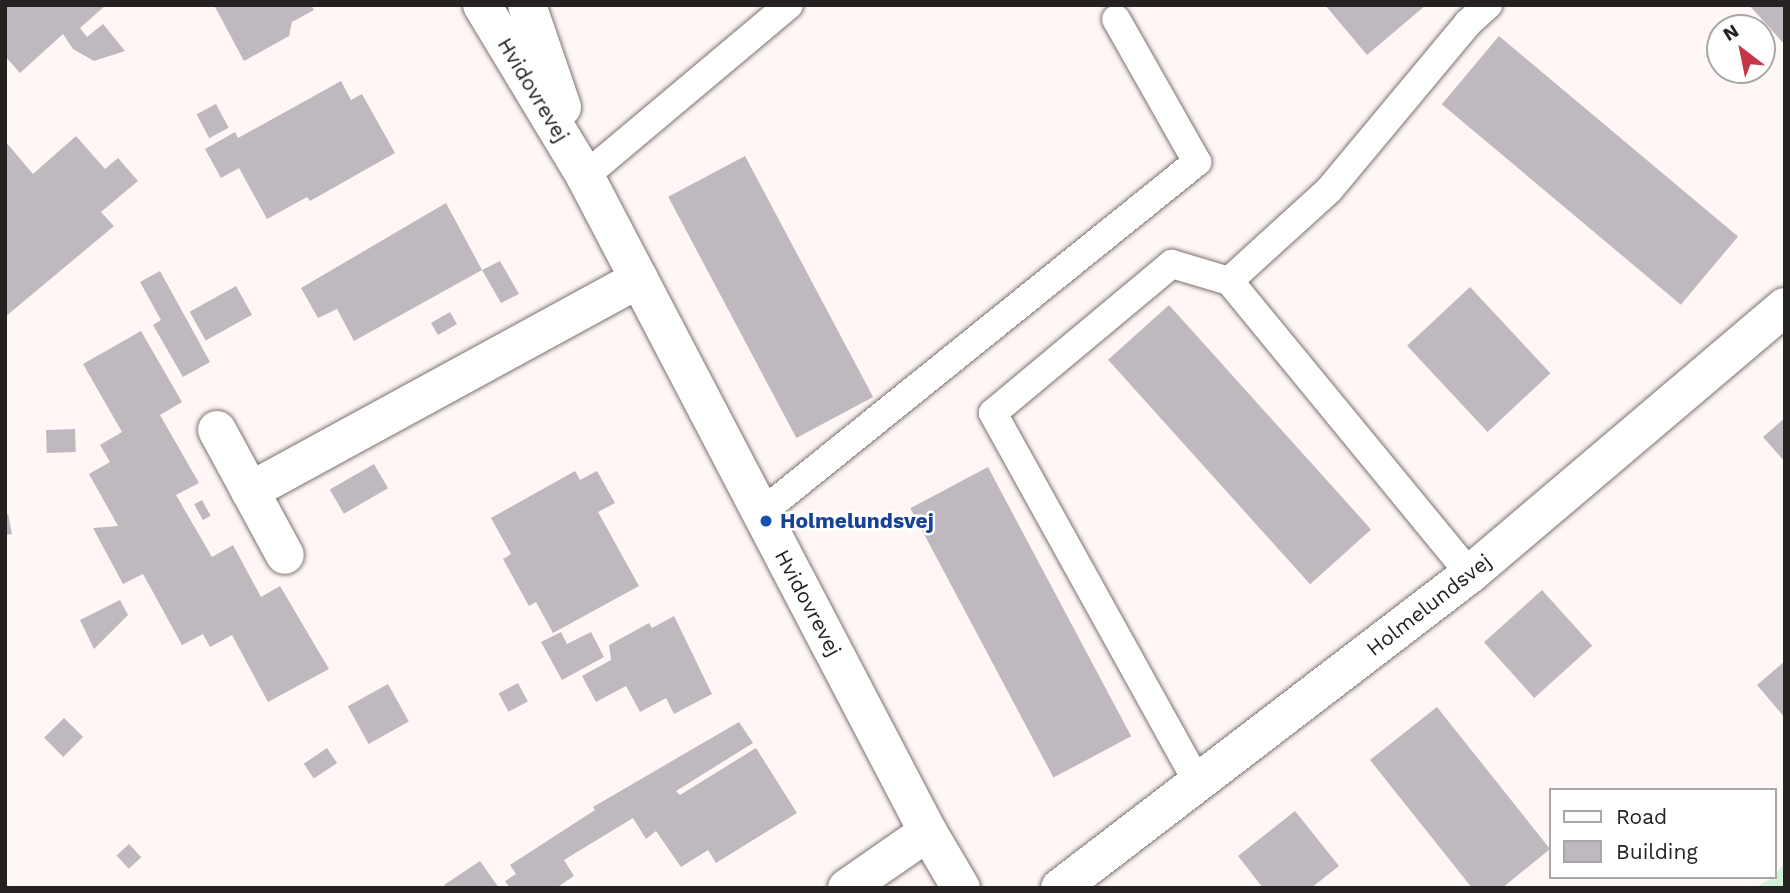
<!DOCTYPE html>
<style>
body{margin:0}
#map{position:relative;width:1790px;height:893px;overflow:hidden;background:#fef7f5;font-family:"Work Sans",sans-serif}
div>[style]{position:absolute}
.green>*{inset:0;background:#d0f2d6}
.building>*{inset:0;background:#bfb8bf;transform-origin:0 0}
.roads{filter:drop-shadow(0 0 2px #7c7370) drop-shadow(0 0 2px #7c7370)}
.service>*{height:28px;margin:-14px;padding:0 14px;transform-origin:14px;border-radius:14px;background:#fff}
.minor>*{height:38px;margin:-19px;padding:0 19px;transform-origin:19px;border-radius:19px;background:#fff}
.tertiary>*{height:38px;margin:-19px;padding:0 19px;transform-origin:19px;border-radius:19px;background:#fff}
.dots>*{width:19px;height:19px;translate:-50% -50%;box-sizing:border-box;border:4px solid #fff;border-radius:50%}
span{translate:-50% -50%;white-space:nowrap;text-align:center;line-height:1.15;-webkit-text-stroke:5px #fff;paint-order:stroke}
.street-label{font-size:21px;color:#252120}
.transit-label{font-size:21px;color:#164399;font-weight:700}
.left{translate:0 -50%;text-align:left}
.frame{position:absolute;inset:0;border:7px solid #252120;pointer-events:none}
.legend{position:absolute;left:1549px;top:788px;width:228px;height:91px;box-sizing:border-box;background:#fff;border:2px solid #a8a6a6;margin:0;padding:9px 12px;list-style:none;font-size:21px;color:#252120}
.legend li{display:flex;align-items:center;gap:14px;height:35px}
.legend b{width:35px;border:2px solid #a8a6a6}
.north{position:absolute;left:1706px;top:14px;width:70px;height:70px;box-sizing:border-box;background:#fff;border:2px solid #a8a6a6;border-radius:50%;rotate:328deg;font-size:19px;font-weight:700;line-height:28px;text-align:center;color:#252120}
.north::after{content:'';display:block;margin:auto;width:24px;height:32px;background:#c63648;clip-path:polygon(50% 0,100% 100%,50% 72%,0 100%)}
</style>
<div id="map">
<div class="green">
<i style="clip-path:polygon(1785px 862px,1785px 888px,1754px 888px,1774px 877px)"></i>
</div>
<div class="building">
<i style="clip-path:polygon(5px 5px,106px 5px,80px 28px,87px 37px,103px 24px,125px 51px,94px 61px,73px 49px,63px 34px,20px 73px,5px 56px)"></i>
<i style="clip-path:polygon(214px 5px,311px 5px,314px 10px,292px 22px,289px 36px,244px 61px)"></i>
<i style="clip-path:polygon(1325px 5px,1426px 5px,1367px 55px)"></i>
<i style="clip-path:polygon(1749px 5px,1785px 5px,1785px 45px)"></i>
<i style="left:1499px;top:36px;width:312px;height:89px;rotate:40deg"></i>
<i style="clip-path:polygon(341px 81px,351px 100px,362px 94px,395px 153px,310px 201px,307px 197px,267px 219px,239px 168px,221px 178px,205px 149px,235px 132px,238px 138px)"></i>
<i style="left:216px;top:104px;width:27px;height:22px;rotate:62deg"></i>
<i style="clip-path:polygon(76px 136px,105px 169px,118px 158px,138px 181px,101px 212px,114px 226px,5px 317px,5px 141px,33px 174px)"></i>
<i style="left:745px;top:156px;width:273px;height:87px;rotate:62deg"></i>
<i style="clip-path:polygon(446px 203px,482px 270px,500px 261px,519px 294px,501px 303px,482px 270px,354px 341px,337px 309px,318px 318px,301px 288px)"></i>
<i style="clip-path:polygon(160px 271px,210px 362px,183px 377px,153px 325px,161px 320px,140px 282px)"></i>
<i style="left:236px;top:286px;width:33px;height:53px;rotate:61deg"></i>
<i style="left:1470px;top:287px;width:118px;height:86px;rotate:47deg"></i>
<i style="left:1169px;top:305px;width:302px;height:82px;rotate:48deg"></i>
<i style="left:450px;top:312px;width:14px;height:22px;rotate:60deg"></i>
<i style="clip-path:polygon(141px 331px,182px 402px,160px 415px,199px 483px,176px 495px,212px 557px,233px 545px,261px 597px,280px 586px,329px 669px,268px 702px,232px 635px,210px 647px,203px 634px,182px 645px,143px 574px,123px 584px,93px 528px,118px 526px,89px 474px,110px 462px,100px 445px,122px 432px,83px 364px)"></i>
<i style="clip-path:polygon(1785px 418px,1785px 462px,1763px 437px)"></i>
<i style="left:75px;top:429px;width:23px;height:29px;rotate:88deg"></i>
<i style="left:374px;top:464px;width:28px;height:51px;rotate:60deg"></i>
<i style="left:988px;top:467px;width:305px;height:88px;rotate:62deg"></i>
<i style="clip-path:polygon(575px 471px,580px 480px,597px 471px,615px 503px,598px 512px,639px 586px,553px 633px,536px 602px,529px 606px,503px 559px,511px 554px,491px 518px)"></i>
<i style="left:202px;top:500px;width:18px;height:9px;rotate:61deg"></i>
<i style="clip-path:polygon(8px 514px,12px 534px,5px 535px,5px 515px)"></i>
<i style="left:1542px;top:590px;width:75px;height:78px;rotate:48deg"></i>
<i style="clip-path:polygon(120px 600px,128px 615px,94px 649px,80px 620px)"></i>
<i style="clip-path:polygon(674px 616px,712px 694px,674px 714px,666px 698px,640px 712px,626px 686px,596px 702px,582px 676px,611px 660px,609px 645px,649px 623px,652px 628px)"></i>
<i style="clip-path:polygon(561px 632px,567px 644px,591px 632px,604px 657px,562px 680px,541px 642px)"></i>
<i style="clip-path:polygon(1785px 661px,1785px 718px,1757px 685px)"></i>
<i style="left:518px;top:683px;width:21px;height:22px;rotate:62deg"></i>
<i style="left:388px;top:684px;width:43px;height:46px;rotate:61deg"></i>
<i style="clip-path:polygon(1437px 707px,1550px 849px,1502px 888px,1472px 888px,1370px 760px)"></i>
<i style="left:64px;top:718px;width:27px;height:28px;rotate:45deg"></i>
<i style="clip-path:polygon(739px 722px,753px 743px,676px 791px,680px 795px,756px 748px,797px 813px,716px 863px,708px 850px,681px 867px,656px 831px,646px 839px,633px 818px,564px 860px,574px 876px,556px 888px,510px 888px,505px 881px,516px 874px,510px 865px,595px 810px,593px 807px)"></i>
<i style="left:327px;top:748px;width:18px;height:28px;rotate:56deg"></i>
<i style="clip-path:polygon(1295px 811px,1339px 866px,1311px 888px,1263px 888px,1238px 856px)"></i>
<i style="left:129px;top:844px;width:18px;height:17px;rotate:47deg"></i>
<i style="clip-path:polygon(480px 861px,499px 888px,446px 888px,444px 885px)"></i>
</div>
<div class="roads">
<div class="service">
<i style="left:585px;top:176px;width:266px;rotate:-40deg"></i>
<i style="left:761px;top:513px;width:560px;rotate:-38.84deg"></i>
<i style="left:1197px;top:162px;width:164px;rotate:-119.5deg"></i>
<i style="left:1470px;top:574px;width:379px;rotate:-129.4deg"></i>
<i style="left:1229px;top:281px;width:135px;rotate:-42.3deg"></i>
<i style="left:1329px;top:190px;width:217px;rotate:-50.2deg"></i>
<i style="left:1468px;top:23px;width:27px;rotate:-42deg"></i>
<i style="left:1198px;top:783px;width:423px;rotate:-119deg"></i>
<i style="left:993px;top:413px;width:233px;rotate:-39.8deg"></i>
<i style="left:1172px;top:264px;width:59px;rotate:16.6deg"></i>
</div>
<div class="minor">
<i style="left:217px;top:430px;width:142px;rotate:61.5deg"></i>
<i style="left:250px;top:491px;width:443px;rotate:-28.6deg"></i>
<i style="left:847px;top:888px;width:98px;rotate:-34.7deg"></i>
<i style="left:1060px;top:888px;width:516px;rotate:-37.45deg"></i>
<i style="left:1470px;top:574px;width:413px;rotate:-40.3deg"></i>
</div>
<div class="tertiary">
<i style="left:482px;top:5px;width:200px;rotate:58.9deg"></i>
<i style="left:585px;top:176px;width:740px;rotate:62.4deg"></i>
<i style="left:928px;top:832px;width:65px;rotate:59.5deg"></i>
<i style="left:527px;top:5px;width:108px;rotate:71.1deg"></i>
</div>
</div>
<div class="dots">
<i style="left:766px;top:521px;background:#1a4fb4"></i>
</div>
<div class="street-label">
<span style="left:533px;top:90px;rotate:59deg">Hvidovrevej</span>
<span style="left:808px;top:603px;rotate:62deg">Hvidovrevej</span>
<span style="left:1429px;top:605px;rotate:-38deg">Holmelundsvej</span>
</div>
<div class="transit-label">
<span class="left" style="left:780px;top:521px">Holmelundsvej</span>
</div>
<div class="frame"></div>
<ul class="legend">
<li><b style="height:9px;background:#fff"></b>Road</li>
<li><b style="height:19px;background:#bfb8bf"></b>Building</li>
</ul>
<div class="north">N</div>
</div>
